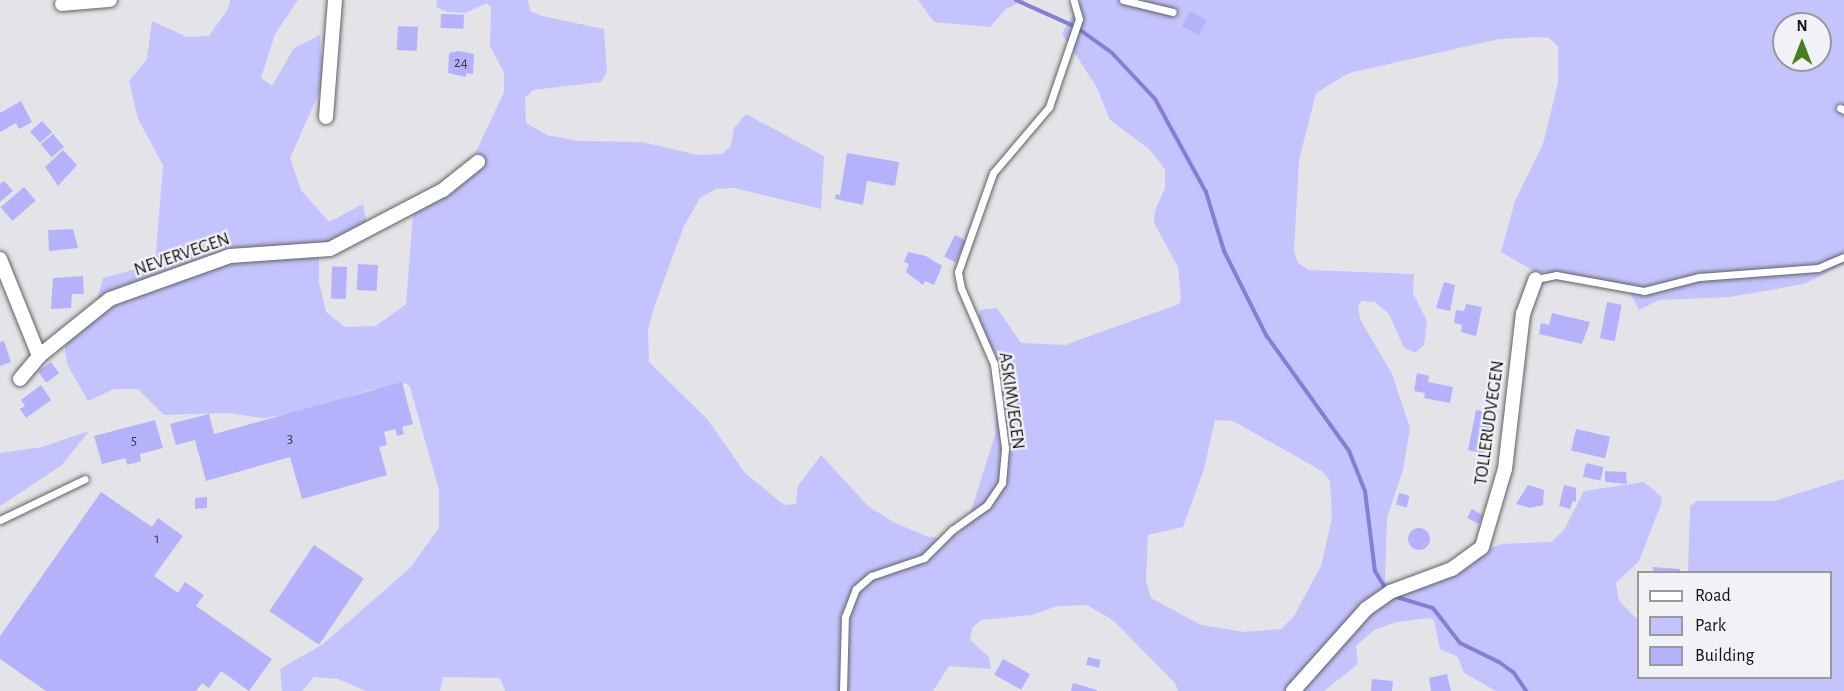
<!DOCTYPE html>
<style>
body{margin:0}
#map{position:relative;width:1844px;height:691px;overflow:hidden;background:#e4e4e8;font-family:"Alegreya Sans",sans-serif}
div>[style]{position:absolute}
.green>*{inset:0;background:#c4c3fd}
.stream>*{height:4px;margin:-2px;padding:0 2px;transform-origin:2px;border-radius:2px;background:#857ed5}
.building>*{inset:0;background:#b5b2fb;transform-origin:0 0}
.round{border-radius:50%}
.roads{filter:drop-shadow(0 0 2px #616164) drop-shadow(0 0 2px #616164)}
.service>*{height:7px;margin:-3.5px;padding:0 3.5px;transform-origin:3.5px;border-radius:3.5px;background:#fff}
.minor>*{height:14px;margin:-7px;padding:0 7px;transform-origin:7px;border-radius:7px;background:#fff}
span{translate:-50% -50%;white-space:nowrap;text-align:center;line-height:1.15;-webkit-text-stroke:4.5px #f2f2f6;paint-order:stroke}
.number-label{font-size:15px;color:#3c3b4e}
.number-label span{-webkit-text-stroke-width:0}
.street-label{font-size:18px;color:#131314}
.legend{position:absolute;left:1637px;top:571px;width:195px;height:108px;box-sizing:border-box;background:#f2f2f6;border:2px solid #99999c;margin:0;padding:8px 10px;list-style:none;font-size:18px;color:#131314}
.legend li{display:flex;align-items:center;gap:12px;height:30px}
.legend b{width:30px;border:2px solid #99999c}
.north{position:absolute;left:1772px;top:12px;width:60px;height:60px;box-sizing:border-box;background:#f2f2f6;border:2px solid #99999c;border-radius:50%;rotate:0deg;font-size:16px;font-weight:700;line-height:24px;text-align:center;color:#131314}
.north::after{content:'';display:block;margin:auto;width:21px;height:27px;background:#45801d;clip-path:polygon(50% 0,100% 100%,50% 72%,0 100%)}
</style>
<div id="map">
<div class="green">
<i style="clip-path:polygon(evenodd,230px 0,298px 0,275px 34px,261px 78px,272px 86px,294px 48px,320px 35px,323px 84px,290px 158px,301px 190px,329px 222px,363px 204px,366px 220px,362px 233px,319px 257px,319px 282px,326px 312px,345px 327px,376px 326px,406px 304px,414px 202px,473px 158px,504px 92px,504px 73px,490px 46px,491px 8px,487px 3px,465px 13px,447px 12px,436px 7px,437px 0,528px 0,530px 11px,542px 16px,604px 29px,607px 72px,601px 82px,533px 90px,525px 98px,526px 123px,547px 135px,578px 141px,642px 142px,698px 155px,722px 154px,731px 146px,734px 128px,746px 114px,824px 156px,821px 209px,734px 188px,716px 189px,700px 198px,684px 226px,654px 307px,648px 331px,649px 362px,708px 420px,745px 473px,784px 505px,796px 504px,798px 486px,821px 455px,868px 506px,895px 523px,929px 537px,948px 538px,959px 533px,967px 524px,995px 435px,997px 366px,995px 353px,977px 327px,980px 310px,997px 308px,1021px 343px,1065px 345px,1179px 304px,1181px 299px,1178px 267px,1154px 223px,1155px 211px,1165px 188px,1165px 169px,1150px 150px,1110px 120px,1096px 86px,1062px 34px,1081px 0,1844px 0,1844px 264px,1804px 284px,1729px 297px,1659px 300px,1639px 310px,1630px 293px,1608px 281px,1534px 271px,1501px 252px,1515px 201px,1543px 144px,1558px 83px,1558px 46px,1549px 38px,1536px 37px,1499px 39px,1349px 73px,1316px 93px,1299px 160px,1294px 251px,1298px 263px,1309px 270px,1414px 274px,1413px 293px,1427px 321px,1424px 345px,1415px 353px,1404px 348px,1389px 314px,1375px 302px,1362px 301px,1358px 306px,1360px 319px,1392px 374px,1410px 428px,1403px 470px,1387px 518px,1385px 580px,1389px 585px,1402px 585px,1501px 544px,1551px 542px,1564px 530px,1584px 491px,1644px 482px,1662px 497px,1661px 504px,1639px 561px,1616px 583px,1619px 601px,1638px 620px,1638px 678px,1830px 678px,1830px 572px,1688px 572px,1690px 506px,1697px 501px,1774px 501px,1844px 479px,1844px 691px,1496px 691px,1464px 673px,1458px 657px,1440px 649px,1434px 620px,1428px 618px,1397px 622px,1374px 630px,1356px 646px,1358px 664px,1324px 691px,1178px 691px,1175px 683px,1114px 621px,1087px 605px,1057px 606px,1032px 615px,981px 620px,972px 628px,970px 640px,989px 657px,991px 669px,949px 666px,933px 691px,505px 691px,500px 678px,443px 677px,440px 691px,366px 691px,338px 679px,314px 677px,302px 691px,282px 691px,280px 669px,323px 644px,410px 568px,439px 528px,439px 490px,410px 387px,406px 383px,370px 390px,301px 412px,264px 418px,227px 413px,164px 415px,138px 389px,114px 389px,88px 401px,67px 364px,65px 351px,65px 339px,95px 309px,103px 278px,155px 264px,163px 165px,138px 119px,129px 81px,147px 59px,152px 21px,187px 37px,209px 36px,228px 9px,230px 0,1784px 24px,1820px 24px,1820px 60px,1784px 60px,1784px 24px,230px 0,1215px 420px,1233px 421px,1322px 471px,1330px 481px,1332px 518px,1321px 566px,1294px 616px,1281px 629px,1245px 632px,1201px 625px,1151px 598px,1146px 580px,1148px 535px,1183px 527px,1204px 469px,1215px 420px)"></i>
<i style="clip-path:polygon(918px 0,1025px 0,1006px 9px,990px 27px,934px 22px)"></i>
<i style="clip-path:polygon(89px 431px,62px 465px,0 506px,0 453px,42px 447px)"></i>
</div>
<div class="stream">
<i style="left:1016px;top:0;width:66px;rotate:24.2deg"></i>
<i style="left:1076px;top:27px;width:44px;rotate:35.8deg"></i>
<i style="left:1112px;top:53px;width:63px;rotate:46.9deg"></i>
<i style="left:1155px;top:99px;width:106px;rotate:61.3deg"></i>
<i style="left:1206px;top:192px;width:62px;rotate:73deg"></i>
<i style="left:1224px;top:251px;width:94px;rotate:63.4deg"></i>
<i style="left:1266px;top:335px;width:143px;rotate:54.4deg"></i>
<i style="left:1349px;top:451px;width:43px;rotate:68.2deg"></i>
<i style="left:1365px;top:491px;width:81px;rotate:82.9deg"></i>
<i style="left:1375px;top:571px;width:23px;rotate:59deg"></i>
<i style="left:1393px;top:596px;width:42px;rotate:16.7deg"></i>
<i style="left:1433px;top:608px;width:44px;rotate:52.4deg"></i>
<i style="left:1460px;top:643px;width:43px;rotate:26deg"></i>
<i style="left:1499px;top:662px;width:19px;rotate:36deg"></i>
<i style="left:1514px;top:673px;width:22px;rotate:56deg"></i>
</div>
<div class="building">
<i style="left:1190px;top:11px;width:19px;height:17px;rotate:28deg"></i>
<i style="left:441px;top:14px;width:23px;height:14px;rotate:2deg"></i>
<i style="left:398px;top:26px;width:20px;height:24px;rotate:3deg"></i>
<i style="clip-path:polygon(458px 51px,474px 54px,473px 74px,466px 73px,466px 77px,448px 73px,449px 53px)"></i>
<i style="clip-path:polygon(21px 101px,32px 122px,19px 129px,16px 123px,0 132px,0 113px)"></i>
<i style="left:42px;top:121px;width:15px;height:16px;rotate:48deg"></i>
<i style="left:53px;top:134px;width:17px;height:16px;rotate:50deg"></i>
<i style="clip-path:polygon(63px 150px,77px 165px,58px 186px,45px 167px)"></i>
<i style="clip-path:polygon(847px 153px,899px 162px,895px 186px,867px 181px,863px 205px,835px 199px,836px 194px,840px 195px)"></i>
<i style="clip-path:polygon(4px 181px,13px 191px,0 202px,0 184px)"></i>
<i style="left:24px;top:187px;width:18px;height:31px;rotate:49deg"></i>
<i style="clip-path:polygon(73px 229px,78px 248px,49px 251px,48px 230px)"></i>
<i style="left:955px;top:235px;width:13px;height:24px;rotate:27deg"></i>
<i style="clip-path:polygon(908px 252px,926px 256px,942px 266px,934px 285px,925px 281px,923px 285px,906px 272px,909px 264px,904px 262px)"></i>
<i style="left:358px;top:264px;width:20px;height:26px;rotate:3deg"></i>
<i style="left:347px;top:267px;width:32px;height:15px;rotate:92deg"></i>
<i style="clip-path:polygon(83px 276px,84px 294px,72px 294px,71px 308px,51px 309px,53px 278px)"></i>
<i style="clip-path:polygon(1444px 282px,1455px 285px,1450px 311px,1436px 308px)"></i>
<i style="left:1607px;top:302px;width:15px;height:37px;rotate:11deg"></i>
<i style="clip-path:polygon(1466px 304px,1482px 307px,1476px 336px,1461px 332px,1462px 325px,1454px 323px,1456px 310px,1464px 311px)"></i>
<i style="clip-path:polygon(1552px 313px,1590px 322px,1582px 344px,1539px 334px,1541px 323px,1549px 325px)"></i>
<i style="clip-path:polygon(4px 341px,11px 362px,0 366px,0 342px)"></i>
<i style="left:51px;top:362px;width:14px;height:16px;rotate:54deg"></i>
<i style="clip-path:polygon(1417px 373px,1429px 376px,1428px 382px,1453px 387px,1450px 403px,1424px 398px,1425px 393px,1414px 391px)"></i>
<i style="clip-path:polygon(402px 382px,413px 424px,402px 427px,404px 434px,397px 436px,395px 429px,384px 432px,387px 445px,379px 447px,387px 475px,302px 499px,290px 457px,206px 481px,195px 440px,176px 445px,170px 424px,209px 414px,214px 434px)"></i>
<i style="clip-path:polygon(41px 385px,51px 400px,26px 418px,20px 409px,25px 406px,21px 400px)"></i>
<i style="clip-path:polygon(1476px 410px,1487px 412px,1485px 419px,1494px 421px,1484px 454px,1468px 450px)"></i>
<i style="clip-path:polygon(155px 420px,163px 448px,140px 454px,141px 461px,127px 465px,126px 458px,102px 464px,94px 436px)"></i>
<i style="left:1576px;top:429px;width:35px;height:22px;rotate:13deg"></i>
<i style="left:1586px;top:463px;width:18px;height:14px;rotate:13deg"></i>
<i style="clip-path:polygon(1605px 471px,1626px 472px,1627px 484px,1605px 482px)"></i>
<i style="clip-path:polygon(1528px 485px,1544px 490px,1543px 505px,1530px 508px,1516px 504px)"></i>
<i style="clip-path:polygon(1564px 485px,1576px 488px,1576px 502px,1573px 501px,1570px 509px,1559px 506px)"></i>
<i style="clip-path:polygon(101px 492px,152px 527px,158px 518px,183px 536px,154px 576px,178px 593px,185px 582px,204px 595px,196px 606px,272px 659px,249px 691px,221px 671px,209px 688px,202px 683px,196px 691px,46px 691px,0 659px,0 636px)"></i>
<i style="left:1399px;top:493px;width:11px;height:12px;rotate:15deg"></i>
<i style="clip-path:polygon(207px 497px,207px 508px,195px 509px,195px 498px)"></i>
<i style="left:1472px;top:509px;width:13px;height:10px;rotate:29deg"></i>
<i class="round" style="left:1408px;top:528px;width:22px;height:22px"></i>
<i style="left:314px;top:545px;width:60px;height:80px;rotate:34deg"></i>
<i style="clip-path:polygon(1653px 567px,1680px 569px,1680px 572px,1653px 572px)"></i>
<i style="left:1088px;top:657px;width:13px;height:8px;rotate:13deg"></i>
<i style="left:1003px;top:659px;width:31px;height:18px;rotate:29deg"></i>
<i style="clip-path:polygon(1447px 674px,1451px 691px,1431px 691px,1429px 678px)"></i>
<i style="clip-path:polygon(1372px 679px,1393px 681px,1392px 691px,1371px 691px)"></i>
<i style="clip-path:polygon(1073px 683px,1097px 690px,1097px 691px,1071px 691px)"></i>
</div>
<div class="roads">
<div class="service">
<i style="left:1123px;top:0;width:51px;rotate:13.5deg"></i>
<i style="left:1840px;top:108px;width:4px;rotate:27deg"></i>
<i style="left:1536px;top:279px;width:20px;rotate:-11deg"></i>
<i style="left:1556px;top:275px;width:89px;rotate:10.3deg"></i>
<i style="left:1644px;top:291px;width:57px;rotate:-14.3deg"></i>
<i style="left:1699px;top:277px;width:119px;rotate:-4.3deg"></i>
<i style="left:1818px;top:268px;width:28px;rotate:-23deg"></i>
<i style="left:0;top:520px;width:94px;rotate:-25.8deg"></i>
<i style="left:843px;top:691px;width:74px;rotate:-88.5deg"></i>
<i style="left:845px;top:617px;width:30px;rotate:-69deg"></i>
<i style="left:856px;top:589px;width:20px;rotate:-41deg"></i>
<i style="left:871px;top:576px;width:56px;rotate:-18.8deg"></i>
<i style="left:924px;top:558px;width:40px;rotate:-45deg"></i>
<i style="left:952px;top:530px;width:43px;rotate:-35.5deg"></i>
<i style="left:987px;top:505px;width:27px;rotate:-56deg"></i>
<i style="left:1002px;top:483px;width:35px;rotate:-85deg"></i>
<i style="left:1005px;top:448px;width:85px;rotate:-97.5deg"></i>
<i style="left:994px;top:364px;width:83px;rotate:-113.5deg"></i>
<i style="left:961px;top:288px;width:16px;rotate:-101deg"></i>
<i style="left:958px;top:272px;width:105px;rotate:-70.5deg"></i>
<i style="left:993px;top:173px;width:87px;rotate:-49.7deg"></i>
<i style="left:1049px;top:107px;width:93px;rotate:-71.2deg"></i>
<i style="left:1079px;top:19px;width:19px;rotate:-106deg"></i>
</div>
<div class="minor">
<i style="left:62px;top:4px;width:48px;rotate:-4.8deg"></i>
<i style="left:326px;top:117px;width:117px;rotate:-85.6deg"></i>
<i style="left:0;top:259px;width:105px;rotate:68.1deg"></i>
<i style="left:20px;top:379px;width:30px;rotate:-50deg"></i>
<i style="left:39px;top:356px;width:91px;rotate:-38.8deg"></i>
<i style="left:110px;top:299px;width:127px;rotate:-19.7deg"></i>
<i style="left:230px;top:256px;width:100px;rotate:-4deg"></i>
<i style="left:330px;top:249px;width:127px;rotate:-27.6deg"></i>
<i style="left:443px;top:190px;width:45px;rotate:-38.7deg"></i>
<i style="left:1293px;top:691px;width:110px;rotate:-48.3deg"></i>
<i style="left:1366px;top:609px;width:29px;rotate:-35deg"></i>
<i style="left:1390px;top:592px;width:66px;rotate:-20.4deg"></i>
<i style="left:1452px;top:569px;width:37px;rotate:-36deg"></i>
<i style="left:1482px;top:547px;width:81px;rotate:-73.6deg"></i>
<i style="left:1505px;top:469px;width:156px;rotate:-83.4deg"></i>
<i style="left:1523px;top:314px;width:37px;rotate:-70deg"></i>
</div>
</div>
<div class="number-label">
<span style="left:461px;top:63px">24</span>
<span style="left:290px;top:439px">3</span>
<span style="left:134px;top:441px">5</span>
<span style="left:157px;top:539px">1</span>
</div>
<div class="street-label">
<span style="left:182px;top:255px;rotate:-19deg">NEVERVEGEN</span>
<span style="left:1011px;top:401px;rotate:82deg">ASKIMVEGEN</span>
<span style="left:1490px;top:423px;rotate:-82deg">TOLLERUDVEGEN</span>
</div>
<ul class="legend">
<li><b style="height:8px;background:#fff"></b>Road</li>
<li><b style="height:16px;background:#c4c3fd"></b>Park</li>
<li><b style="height:16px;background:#b5b2fb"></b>Building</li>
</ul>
<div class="north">N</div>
</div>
